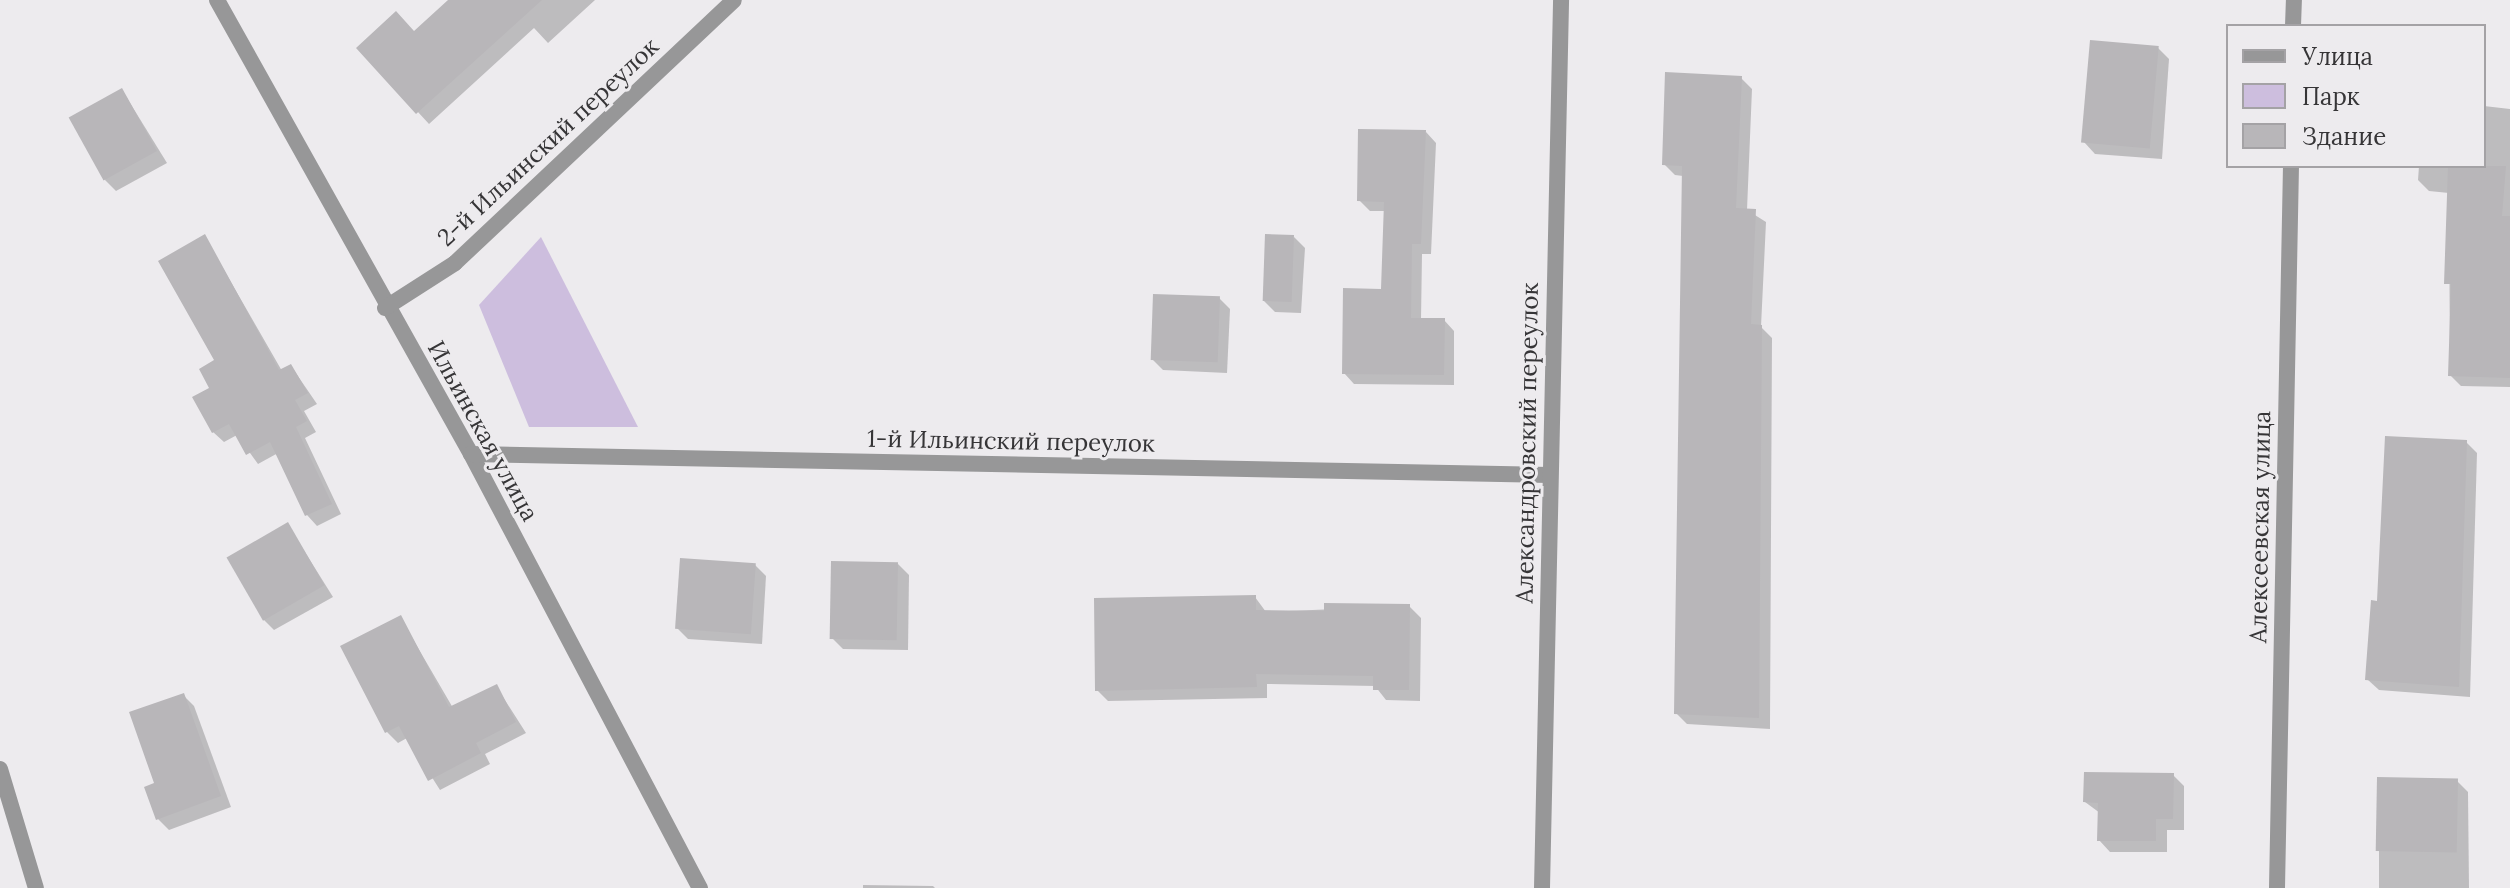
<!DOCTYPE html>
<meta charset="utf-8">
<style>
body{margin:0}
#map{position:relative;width:2510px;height:888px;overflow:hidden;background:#edebee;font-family:Lora,serif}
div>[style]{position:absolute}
.green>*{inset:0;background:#cdbede}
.shadow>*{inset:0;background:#0003}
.building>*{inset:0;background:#b8b6b9;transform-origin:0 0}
.minor>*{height:16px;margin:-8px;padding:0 8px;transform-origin:8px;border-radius:8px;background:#979798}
span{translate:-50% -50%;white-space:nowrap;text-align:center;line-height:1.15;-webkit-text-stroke:6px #edebee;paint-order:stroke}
.street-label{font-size:24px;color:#363537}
.legend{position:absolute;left:2226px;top:24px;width:260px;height:144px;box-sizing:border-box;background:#edebee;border:2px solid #a4a2a5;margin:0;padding:10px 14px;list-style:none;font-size:24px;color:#363537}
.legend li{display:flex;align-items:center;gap:16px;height:40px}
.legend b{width:40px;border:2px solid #a4a2a5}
</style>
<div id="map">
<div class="green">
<i style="clip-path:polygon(541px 237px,638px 427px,529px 427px,479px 305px)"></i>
</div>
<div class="shadow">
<i style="clip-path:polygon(465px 0,595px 0,548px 43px,534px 28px,429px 124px,359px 48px,414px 33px)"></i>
<i style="clip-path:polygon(2158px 48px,2169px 59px,2162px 159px,2095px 154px,2084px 142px)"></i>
<i style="clip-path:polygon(1741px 78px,1752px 89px,1747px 210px,1766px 222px,1761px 327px,1772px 338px,1770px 729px,1687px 724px,1676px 713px,1683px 176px,1675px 175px,1664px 164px)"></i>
<i style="clip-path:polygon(122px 90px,167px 163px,116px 191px,105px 180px)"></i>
<i style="clip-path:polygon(2484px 106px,2510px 109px,2510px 387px,2461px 386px,2450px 375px,2449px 193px,2429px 191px,2418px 180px,2419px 166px,2484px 166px)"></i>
<i style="clip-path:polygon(1426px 132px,1436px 143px,1431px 254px,1422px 254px,1421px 320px,1444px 320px,1454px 331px,1454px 385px,1354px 384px,1344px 373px,1383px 291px,1385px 211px,1370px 211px,1359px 200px)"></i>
<i style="clip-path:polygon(205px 237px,282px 371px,291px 366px,317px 404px,304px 411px,316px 432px,305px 438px,341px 514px,317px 526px,307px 515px,278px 453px,258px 464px,237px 435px,224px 442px,213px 432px,216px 361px)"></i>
<i style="clip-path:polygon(1294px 237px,1305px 248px,1301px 313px,1275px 312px,1263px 300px)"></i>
<i style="clip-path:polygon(1219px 298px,1230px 309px,1227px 373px,1163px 370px,1152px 359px)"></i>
<i style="clip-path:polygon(2466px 442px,2477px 453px,2470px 697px,2379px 690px,2367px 679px,2379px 603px)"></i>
<i style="clip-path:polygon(288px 525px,333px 597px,274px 630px,263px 619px)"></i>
<i style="clip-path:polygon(898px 564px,909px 575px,908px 650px,843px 649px,832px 638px)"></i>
<i style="clip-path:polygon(755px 565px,766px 576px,762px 644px,688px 639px,677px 628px)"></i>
<i style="clip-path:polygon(1255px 597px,1266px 612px,1409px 606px,1421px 618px,1420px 701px,1386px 700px,1375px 686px,1267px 684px,1267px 698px,1108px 701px,1097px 690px)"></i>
<i style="clip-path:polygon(400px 617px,453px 708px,496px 686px,526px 733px,485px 754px,490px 764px,440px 790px,407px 738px,398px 743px,387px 732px,342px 647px)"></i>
<i style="clip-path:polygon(183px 695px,194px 706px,231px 807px,169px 830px,158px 819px,157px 784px)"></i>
<i style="clip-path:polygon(2173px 775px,2184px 786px,2184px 830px,2167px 830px,2167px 852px,2110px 852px,2099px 840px,2100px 813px,2085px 802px)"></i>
<i style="clip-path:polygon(2379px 779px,2457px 781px,2468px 792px,2469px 888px,2379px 888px)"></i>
<i style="clip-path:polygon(863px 885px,933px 886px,935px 888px,863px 888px)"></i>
</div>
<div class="building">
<i style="clip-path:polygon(448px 0,542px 0,416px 114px,356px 48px,396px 11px,414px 31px)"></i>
<i style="left:2090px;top:40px;width:69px;height:103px;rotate:5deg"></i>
<i style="clip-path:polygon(1665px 72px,1742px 76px,1736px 208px,1756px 209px,1751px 324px,1762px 325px,1759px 718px,1674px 714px,1682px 166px,1662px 165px)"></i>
<i style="left:122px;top:88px;width:72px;height:61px;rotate:61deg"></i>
<i style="clip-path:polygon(1358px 129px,1426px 130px,1421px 244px,1412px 244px,1411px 318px,1445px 318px,1444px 375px,1342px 374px,1343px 288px,1381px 289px,1384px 202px,1357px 201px)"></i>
<i style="clip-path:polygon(2448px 166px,2506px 166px,2502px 216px,2510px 216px,2510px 378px,2448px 376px,2451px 284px,2444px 284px)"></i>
<i style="clip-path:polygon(205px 234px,279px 370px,291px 364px,308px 393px,295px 400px,307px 421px,296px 427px,332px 504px,305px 516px,270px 442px,246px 455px,229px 424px,212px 433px,192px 397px,209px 388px,199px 369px,214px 360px,158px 261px)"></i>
<i style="left:1265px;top:234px;width:29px;height:67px;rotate:2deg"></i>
<i style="left:1153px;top:294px;width:67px;height:66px;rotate:2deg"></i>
<i style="clip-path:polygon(2385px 436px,2467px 440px,2459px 687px,2365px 680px,2371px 600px,2377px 601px)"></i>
<i style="left:288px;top:522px;width:73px;height:71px;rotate:60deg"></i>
<i style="left:680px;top:558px;width:76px;height:71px;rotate:4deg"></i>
<i style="left:831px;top:561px;width:67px;height:78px;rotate:1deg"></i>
<i style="clip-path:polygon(1256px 595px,1256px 610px,1324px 611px,1324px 603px,1410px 604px,1409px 690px,1373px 690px,1373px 676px,1256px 674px,1257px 687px,1095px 691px,1094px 598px)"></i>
<i style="clip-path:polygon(401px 615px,449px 707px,497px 684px,516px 722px,476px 743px,481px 753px,428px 781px,399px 726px,385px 733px,340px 646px)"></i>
<i style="clip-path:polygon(184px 693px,221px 796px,156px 820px,144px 787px,154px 783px,129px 712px)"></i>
<i style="clip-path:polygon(2084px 772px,2174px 773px,2173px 819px,2156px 819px,2156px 841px,2097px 841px,2098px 803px,2083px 802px)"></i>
<i style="left:2377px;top:777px;width:81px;height:74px;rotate:1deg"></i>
</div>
<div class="minor">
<i style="left:217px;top:0;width:520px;rotate:60.77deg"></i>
<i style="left:471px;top:454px;width:491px;rotate:62.2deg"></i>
<i style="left:2293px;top:26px;width:26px;rotate:-88deg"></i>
<i style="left:385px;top:308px;width:83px;rotate:-32.7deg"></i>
<i style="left:455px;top:263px;width:383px;rotate:-43.3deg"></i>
<i style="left:471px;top:454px;width:1079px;rotate:1.11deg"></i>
<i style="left:0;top:769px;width:124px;rotate:73.2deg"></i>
<i style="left:1542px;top:888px;width:888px;rotate:-88.77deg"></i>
<i style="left:2277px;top:888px;width:722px;rotate:-88.89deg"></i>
</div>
<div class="street-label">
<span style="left:548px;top:142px;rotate:-43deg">2-й Ильинский переулок</span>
<span style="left:483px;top:431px;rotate:61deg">Ильинская улица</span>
<span style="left:1011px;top:441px;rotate:1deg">1-й Ильинский переулок</span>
<span style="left:1527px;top:443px;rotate:-89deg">Александровский переулок</span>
<span style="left:2260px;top:527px;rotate:-89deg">Алексеевская улица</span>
</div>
<ul class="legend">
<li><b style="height:10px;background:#979798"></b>Улица</li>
<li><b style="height:22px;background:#cdbede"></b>Парк</li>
<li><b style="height:22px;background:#b8b6b9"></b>Здание</li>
</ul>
</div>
